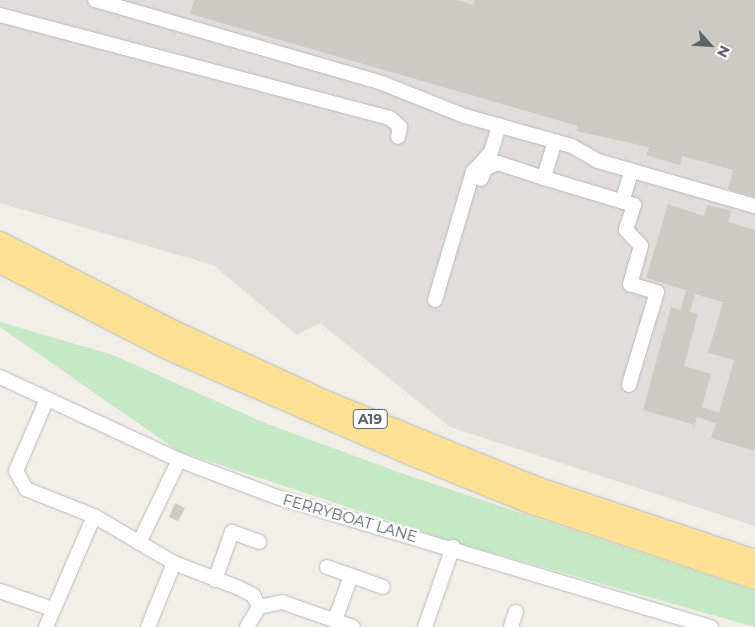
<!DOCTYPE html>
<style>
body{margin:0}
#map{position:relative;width:755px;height:627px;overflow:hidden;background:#f1efe8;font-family:Montserrat,sans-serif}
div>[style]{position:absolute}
.industrial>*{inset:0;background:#e0deda}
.green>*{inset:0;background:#c5e8c5}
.building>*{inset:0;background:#cccac5}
.roads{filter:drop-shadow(0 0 1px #b5b8bc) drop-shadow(0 0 1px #b5b8bc)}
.minor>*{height:14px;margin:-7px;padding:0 7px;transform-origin:7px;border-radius:7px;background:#fff}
.highway>*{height:20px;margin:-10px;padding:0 10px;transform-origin:10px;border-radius:10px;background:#fde293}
span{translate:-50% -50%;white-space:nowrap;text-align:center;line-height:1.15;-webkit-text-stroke:4.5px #fff;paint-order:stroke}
.shield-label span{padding:1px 4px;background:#fff;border:1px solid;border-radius:4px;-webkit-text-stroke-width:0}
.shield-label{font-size:14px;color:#5f6368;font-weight:700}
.street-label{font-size:15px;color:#5f6368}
.north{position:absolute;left:685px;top:20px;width:50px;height:50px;-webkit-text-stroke:4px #fff;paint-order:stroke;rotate:116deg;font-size:14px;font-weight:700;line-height:20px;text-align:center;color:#5f6368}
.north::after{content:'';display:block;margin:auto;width:18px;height:22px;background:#5f6368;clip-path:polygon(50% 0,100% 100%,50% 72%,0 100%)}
</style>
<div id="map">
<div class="industrial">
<i style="clip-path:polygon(0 0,755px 0,755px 526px,450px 427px,320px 323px,297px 335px,213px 265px,0 203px)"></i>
</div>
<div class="green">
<i style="clip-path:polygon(0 322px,113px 355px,265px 423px,398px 472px,755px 591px,755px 627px,454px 542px,178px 451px,0 327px)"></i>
</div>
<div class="building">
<i style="clip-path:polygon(194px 0,456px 0,473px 5px,475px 0,755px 0,755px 197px,728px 189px,733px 170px,682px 156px,680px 165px,646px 155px,649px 147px,576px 131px,578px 126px,190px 14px)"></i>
<i style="clip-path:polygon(evenodd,668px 204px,704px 216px,708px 205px,732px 211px,728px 222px,755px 230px,755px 451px,711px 438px,716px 423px,697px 417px,695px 425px,643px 410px,671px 307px,681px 310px,686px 290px,646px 278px,668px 204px,695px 294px,723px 302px,708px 353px,734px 360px,719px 413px,702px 407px,711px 374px,684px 366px,698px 314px,690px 312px,695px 294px)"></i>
<i style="clip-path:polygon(175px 503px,185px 508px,178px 521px,169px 517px)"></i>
</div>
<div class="roads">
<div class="minor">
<i style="left:95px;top:0;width:299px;rotate:16.1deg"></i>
<i style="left:382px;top:83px;width:89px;rotate:21.7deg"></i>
<i style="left:465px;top:116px;width:111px;rotate:15.7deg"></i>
<i style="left:572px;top:146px;width:30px;rotate:30deg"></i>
<i style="left:598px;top:161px;width:163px;rotate:16deg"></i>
<i style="left:0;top:15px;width:403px;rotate:14.8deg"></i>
<i style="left:390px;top:118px;width:13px;rotate:42deg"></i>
<i style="left:400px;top:127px;width:10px;rotate:101deg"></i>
<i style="left:555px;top:141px;width:39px;rotate:107deg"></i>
<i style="left:544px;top:178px;width:94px;rotate:16.7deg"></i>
<i style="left:634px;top:205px;width:26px;rotate:108deg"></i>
<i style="left:626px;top:230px;width:22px;rotate:47deg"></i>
<i style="left:641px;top:246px;width:40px;rotate:106deg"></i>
<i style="left:630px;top:284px;width:28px;rotate:17deg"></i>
<i style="left:657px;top:292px;width:97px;rotate:106.8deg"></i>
<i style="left:481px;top:179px;width:12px;rotate:-66deg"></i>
<i style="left:486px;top:168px;width:13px;rotate:-23deg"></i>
<i style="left:498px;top:163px;width:48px;rotate:18.1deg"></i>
<i style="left:622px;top:201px;width:32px;rotate:-72deg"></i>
<i style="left:435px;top:300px;width:134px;rotate:-73.5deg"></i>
<i style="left:473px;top:172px;width:27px;rotate:-48deg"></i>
<i style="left:491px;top:152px;width:28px;rotate:-73deg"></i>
<i style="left:0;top:377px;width:197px;rotate:24.9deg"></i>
<i style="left:179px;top:460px;width:105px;rotate:20.7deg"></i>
<i style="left:277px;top:497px;width:453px;rotate:16.7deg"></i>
<i style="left:47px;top:399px;width:78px;rotate:113.3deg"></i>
<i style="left:16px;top:471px;width:21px;rotate:61deg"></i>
<i style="left:26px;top:489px;width:73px;rotate:21.7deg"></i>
<i style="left:94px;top:516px;width:93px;rotate:30.4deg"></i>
<i style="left:174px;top:563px;width:70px;rotate:21deg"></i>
<i style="left:239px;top:588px;width:16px;rotate:27deg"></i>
<i style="left:253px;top:595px;width:13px;rotate:63deg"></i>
<i style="left:139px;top:543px;width:92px;rotate:-64.3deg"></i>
<i style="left:327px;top:567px;width:59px;rotate:19.7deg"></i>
<i style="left:215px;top:580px;width:51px;rotate:-70.5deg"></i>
<i style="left:232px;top:532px;width:29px;rotate:20deg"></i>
<i style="left:0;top:591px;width:56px;rotate:18.8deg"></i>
<i style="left:335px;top:620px;width:47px;rotate:-70deg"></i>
<i style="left:46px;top:627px;width:121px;rotate:-66.6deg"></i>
<i style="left:148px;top:627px;width:69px;rotate:-67.9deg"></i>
<i style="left:247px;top:627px;width:23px;rotate:-59deg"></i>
<i style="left:259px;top:607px;width:24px;rotate:-12deg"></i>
<i style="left:282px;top:602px;width:75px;rotate:19.4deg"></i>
<i style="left:425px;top:627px;width:85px;rotate:-70.7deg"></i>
<i style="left:511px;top:627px;width:16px;rotate:-72deg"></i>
</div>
<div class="highway">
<i style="left:0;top:242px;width:191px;rotate:27.1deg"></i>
<i style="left:170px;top:329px;width:172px;rotate:24.8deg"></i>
<i style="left:326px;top:401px;width:230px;rotate:22.2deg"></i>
<i style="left:539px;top:488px;width:228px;rotate:18.4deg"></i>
<i style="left:0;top:263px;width:188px;rotate:27.2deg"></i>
<i style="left:167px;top:349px;width:266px;rotate:23.5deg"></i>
<i style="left:411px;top:455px;width:127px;rotate:22.1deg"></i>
<i style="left:529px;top:503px;width:238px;rotate:18.6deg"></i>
</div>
</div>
<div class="shield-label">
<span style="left:370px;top:419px">A19</span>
</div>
<div class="street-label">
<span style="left:350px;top:518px;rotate:16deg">FERRYBOAT LANE</span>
</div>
<div class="north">N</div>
</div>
